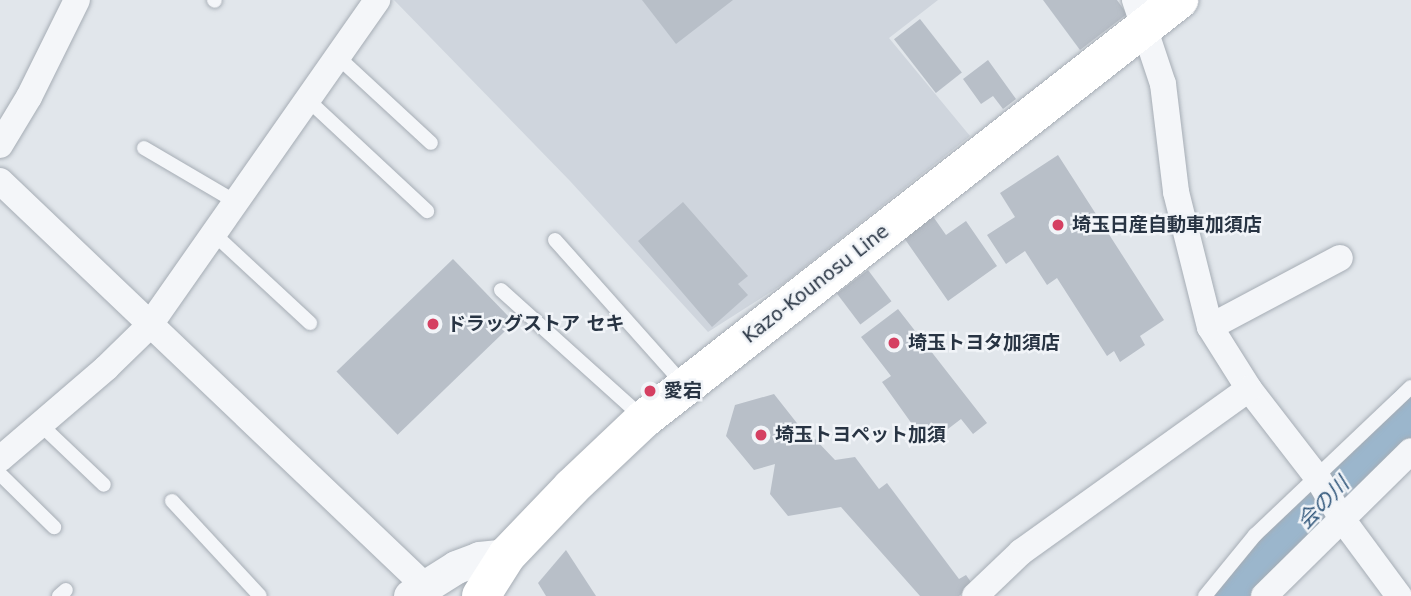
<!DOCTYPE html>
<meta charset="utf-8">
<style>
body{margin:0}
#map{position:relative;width:1411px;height:596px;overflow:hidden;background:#e1e6eb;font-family:"DejaVu Sans","Noto Sans JP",sans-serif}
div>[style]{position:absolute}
.built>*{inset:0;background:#cfd5dd}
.river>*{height:44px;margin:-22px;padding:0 22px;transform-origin:22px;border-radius:22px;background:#9bb6cc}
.building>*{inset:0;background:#b8bfc8;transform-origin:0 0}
.roads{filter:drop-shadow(0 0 2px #a6adb5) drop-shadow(0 0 2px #a6adb5)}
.service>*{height:14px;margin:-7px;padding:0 7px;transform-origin:7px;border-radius:7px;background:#f4f6f9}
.minor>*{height:26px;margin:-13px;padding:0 13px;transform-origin:13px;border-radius:13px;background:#f4f6f9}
.tertiary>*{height:33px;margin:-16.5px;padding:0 16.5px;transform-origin:16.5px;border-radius:16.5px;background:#f4f6f9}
.primary>*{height:38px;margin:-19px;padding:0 19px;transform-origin:19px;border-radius:19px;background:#fff}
.dots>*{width:19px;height:19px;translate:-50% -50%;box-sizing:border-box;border:4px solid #f1f4f8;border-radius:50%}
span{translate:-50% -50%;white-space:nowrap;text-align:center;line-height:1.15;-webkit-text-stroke:5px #f1f4f8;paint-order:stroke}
.poi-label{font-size:19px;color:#283443;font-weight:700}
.left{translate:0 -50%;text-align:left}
.street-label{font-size:19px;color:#283443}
.water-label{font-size:21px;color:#30567a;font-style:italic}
</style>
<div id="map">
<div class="built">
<i style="clip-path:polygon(394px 0,938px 0,889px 38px,970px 136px,783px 284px,708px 332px,570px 181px)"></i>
</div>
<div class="river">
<i style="left:1231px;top:596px;width:133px;rotate:-45deg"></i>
<i style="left:1325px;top:502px;width:13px;rotate:-58deg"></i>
<i style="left:1332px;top:491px;width:115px;rotate:-46.8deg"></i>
</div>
<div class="building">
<i style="clip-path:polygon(642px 0,733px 0,676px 44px)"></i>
<i style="clip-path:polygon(1043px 0,1117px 0,1127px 14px,1080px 50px)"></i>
<i style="left:920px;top:19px;width:68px;height:33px;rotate:52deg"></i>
<i style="clip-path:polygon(988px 60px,1016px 99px,1003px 109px,993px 96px,981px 104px,963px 79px)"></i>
<i style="clip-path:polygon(1058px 155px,1164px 320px,1140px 336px,1145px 345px,1120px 362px,1114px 351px,1107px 356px,1057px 278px,1047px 285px,1025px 251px,1006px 264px,987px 235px,1015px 217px,1000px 193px)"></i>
<i style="clip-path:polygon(683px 202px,748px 276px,738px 284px,748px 295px,712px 327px,638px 241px)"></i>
<i style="clip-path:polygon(932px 215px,946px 235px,966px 221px,997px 266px,948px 301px,902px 235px)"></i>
<i style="left:453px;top:259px;width:88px;height:162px;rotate:46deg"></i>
<i style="left:868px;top:270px;width:39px;height:39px;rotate:53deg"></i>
<i style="clip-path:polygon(898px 309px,987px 423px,973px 434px,961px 419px,927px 445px,882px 382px,891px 376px,861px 337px)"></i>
<i style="clip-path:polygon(774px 394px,800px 427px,795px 443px,815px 439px,835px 460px,855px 457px,879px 489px,887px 483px,959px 579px,966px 575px,973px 585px,959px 596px,920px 596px,841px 507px,788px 516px,770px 494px,775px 464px,754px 470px,726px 436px,735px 405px)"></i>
<i style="clip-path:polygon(566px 550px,596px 596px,546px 596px,538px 583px)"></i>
</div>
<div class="roads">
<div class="service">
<i style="left:214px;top:0;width:1px;rotate:45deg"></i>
<i style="left:339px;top:58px;width:125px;rotate:42.7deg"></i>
<i style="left:308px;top:100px;width:163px;rotate:43deg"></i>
<i style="left:144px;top:148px;width:107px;rotate:30.4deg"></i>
<i style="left:214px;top:234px;width:131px;rotate:42.8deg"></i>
<i style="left:555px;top:240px;width:194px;rotate:48.3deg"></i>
<i style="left:501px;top:290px;width:191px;rotate:42deg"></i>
<i style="left:40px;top:424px;width:88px;rotate:43.6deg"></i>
<i style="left:0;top:474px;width:76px;rotate:44.5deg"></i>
<i style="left:172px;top:501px;width:129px;rotate:47.2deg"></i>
<i style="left:59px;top:596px;width:9px;rotate:-41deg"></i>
<i style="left:1205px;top:596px;width:79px;rotate:-50.7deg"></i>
<i style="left:1255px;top:535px;width:215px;rotate:-43.5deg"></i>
</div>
<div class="minor">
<i style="left:1135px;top:0;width:89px;rotate:71.6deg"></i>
<i style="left:1163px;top:84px;width:109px;rotate:83.1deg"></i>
<i style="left:1176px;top:192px;width:139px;rotate:75.9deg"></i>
<i style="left:1210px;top:327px;width:73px;rotate:57.8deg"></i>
<i style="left:1249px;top:389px;width:111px;rotate:52.3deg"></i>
<i style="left:1317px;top:477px;width:49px;rotate:59.2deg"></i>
<i style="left:1342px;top:519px;width:96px;rotate:53.5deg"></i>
<i style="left:0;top:145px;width:56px;rotate:-58.9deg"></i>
<i style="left:29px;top:97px;width:108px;rotate:-63.7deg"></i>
<i style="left:0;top:181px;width:586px;rotate:43.62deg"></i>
<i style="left:1210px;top:327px;width:147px;rotate:-28deg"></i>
<i style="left:0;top:459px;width:140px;rotate:-40.6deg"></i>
<i style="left:106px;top:368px;width:60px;rotate:-44.3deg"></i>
<i style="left:149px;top:326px;width:398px;rotate:-55deg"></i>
<i style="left:975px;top:596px;width:64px;rotate:-43.7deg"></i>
<i style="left:1021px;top:552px;width:280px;rotate:-35.6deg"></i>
<i style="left:1264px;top:596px;width:206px;rotate:-44.6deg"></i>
</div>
<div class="tertiary">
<i style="left:410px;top:596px;width:54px;rotate:-32.2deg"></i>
<i style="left:456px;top:567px;width:25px;rotate:-21deg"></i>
<i style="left:479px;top:558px;width:28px;rotate:-6deg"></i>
</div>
<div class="primary">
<i style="left:481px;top:596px;width:49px;rotate:-57.6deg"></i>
<i style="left:507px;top:555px;width:94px;rotate:-46.3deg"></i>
<i style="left:572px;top:487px;width:99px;rotate:-43.4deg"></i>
<i style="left:644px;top:419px;width:680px;rotate:-38.07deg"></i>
</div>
</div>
<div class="dots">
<i style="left:1058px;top:225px;background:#d54062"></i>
<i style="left:433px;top:324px;background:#d54062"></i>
<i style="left:894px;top:343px;background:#d54062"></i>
<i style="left:650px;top:391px;background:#d54062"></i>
<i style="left:761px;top:435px;background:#d54062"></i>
</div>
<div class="poi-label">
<span class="left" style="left:1072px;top:225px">埼玉日産自動車加須店</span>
<span class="left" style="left:447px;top:324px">ドラッグストア セキ</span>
<span class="left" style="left:908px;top:343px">埼玉トヨタ加須店</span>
<span class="left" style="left:664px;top:391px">愛宕</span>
<span class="left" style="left:775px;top:435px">埼玉トヨペット加須</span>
</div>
<div class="street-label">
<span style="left:816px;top:284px;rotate:-38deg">Kazo-Kounosu Line</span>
</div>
<div class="water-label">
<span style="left:1323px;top:503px;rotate:-46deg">会の川</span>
</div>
</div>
